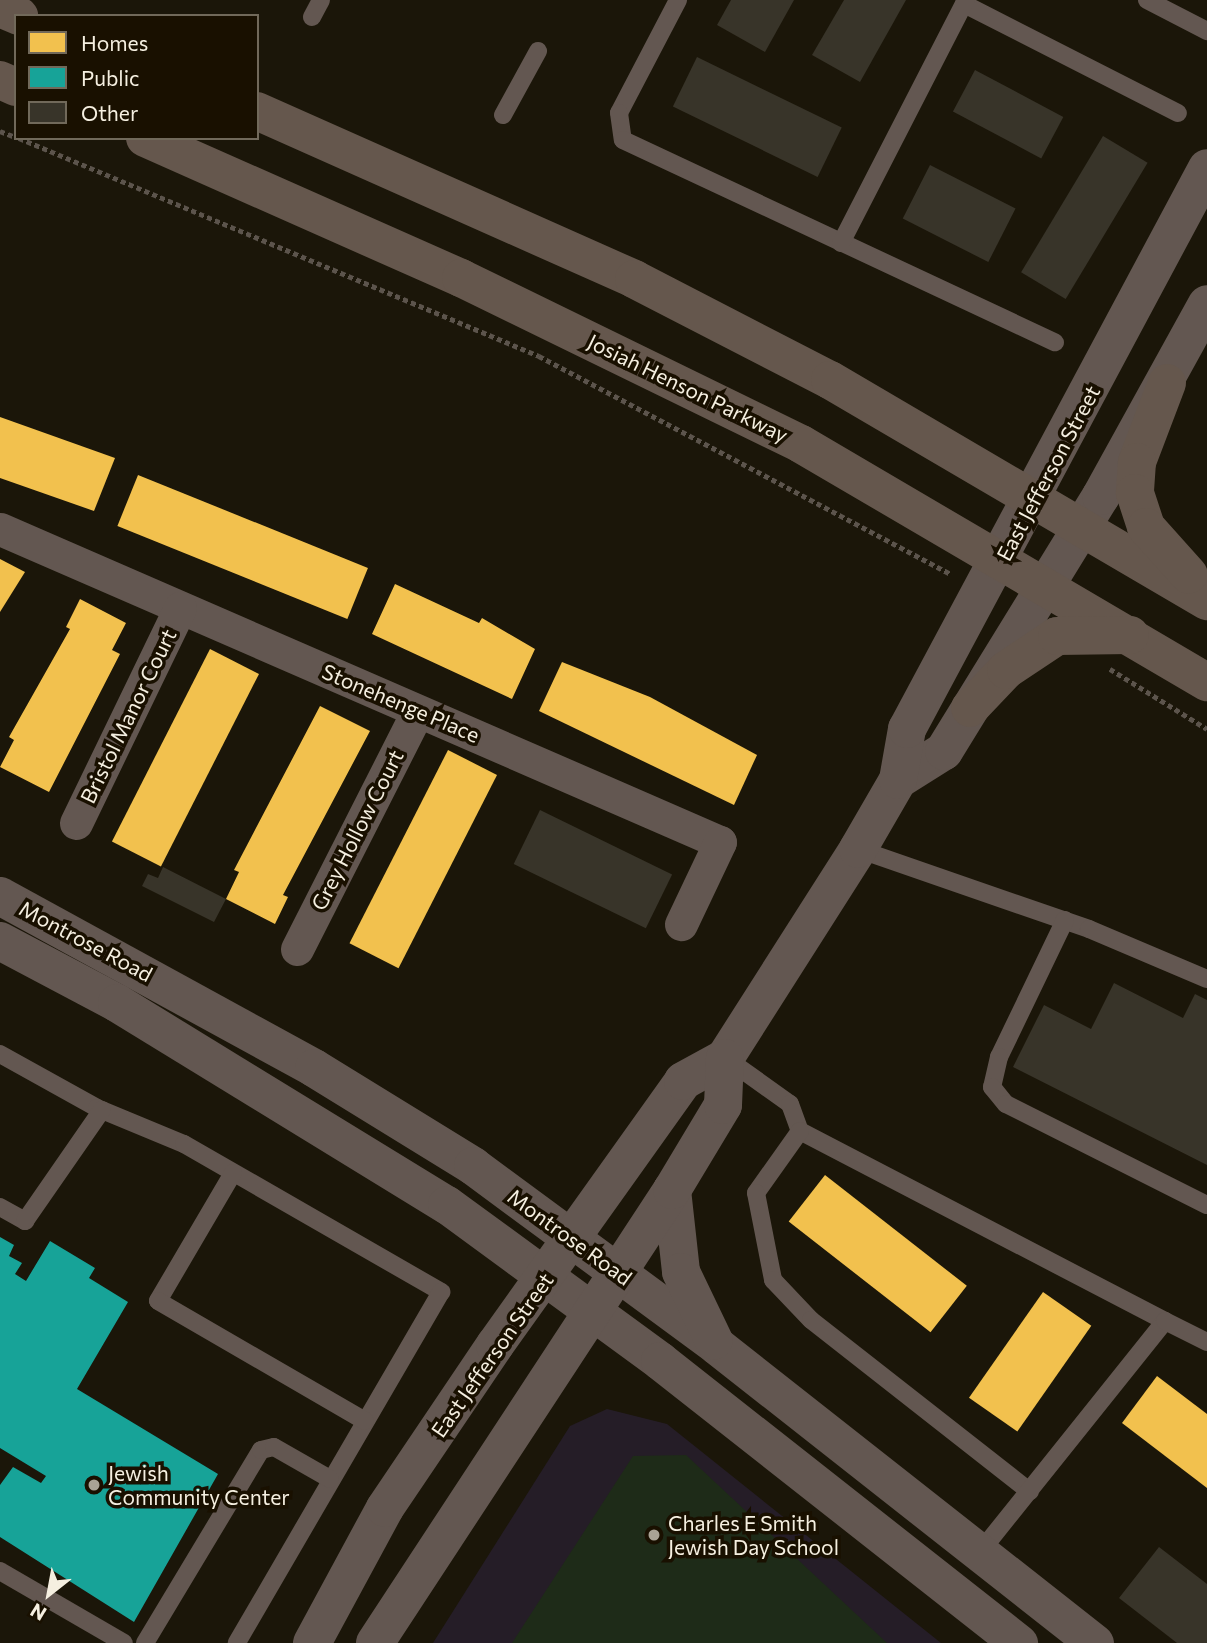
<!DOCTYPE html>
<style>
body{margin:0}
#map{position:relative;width:1207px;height:1643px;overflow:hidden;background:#1b1609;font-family:Commissioner,sans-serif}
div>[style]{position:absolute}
.education>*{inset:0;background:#251d27}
.green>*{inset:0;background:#1e2b18}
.homes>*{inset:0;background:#f2c14e;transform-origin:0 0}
.public>*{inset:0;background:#17a398}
.building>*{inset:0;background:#383429;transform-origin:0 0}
.path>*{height:4.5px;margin-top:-2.25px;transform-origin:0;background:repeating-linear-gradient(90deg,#5c544c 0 5px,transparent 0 8.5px)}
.service>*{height:18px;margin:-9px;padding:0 9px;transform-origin:9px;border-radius:9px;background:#635751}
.minor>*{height:33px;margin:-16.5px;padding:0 16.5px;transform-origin:16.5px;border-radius:16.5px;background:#635751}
.tertiary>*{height:38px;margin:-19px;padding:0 19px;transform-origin:19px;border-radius:19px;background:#635751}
.primary>*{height:38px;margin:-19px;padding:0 19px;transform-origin:19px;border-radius:19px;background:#65574d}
.dots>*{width:19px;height:19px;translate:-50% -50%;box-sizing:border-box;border:4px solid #191000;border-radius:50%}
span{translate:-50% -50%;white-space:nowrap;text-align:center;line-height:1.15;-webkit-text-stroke:7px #191000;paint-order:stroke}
.street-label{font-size:21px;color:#f5efe0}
.poi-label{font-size:21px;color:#f5efe0}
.left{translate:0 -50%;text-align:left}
.legend{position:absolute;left:14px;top:14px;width:245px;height:126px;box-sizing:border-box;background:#191000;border:2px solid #71695a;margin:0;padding:9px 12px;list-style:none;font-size:21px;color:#f5efe0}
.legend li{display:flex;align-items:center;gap:14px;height:35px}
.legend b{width:35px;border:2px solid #71695a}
.north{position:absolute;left:14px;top:1559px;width:70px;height:70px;-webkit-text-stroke:5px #191000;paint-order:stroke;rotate:211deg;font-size:19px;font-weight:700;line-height:28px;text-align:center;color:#f5efe0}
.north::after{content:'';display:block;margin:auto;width:24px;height:32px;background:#f5efe0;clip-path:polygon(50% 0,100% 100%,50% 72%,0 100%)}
</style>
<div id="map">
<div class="education">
<i style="clip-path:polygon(607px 1409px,667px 1424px,941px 1643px,433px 1643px,570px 1426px)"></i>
</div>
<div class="green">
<i style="clip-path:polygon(686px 1455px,887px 1643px,512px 1643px,633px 1456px)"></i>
</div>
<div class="homes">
<i style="clip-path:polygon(0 417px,115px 458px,94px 511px,0 478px)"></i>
<i style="left:138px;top:475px;width:248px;height:55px;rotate:22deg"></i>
<i style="clip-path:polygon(0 559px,25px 572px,0 612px)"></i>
<i style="clip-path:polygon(395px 584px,479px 623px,482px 618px,535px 649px,512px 699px,372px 634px)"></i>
<i style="clip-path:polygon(80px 599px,126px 623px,112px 650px,120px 654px,49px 792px,0 767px,14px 740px,9px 737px,70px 629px,66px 627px)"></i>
<i style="left:210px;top:649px;width:55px;height:216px;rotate:27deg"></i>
<i style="clip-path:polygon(562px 662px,650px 697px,757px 755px,734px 805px,539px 711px)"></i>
<i style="clip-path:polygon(320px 706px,370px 731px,283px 895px,288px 897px,275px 924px,226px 899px,239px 872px,234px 870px)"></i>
<i style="left:448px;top:750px;width:55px;height:217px;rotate:27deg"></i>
<i style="left:825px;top:1175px;width:180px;height:59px;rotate:38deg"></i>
<i style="left:1043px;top:1292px;width:59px;height:129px;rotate:35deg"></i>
<i style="clip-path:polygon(1157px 1376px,1207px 1414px,1207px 1488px,1122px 1423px)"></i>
</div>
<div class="public">
<i style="clip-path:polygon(0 1237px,14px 1245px,9px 1256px,22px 1263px,15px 1274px,26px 1281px,50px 1241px,95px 1268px,89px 1278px,128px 1302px,77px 1389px,218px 1474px,134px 1622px,0 1537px,0 1485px,13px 1467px,41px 1483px,46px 1476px,0 1448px)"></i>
</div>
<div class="building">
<i style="clip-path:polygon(731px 0,794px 0,765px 52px,717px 25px)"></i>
<i style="clip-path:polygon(844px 0,906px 0,860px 82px,812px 55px)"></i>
<i style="left:697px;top:57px;width:161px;height:55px;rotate:26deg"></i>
<i style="left:975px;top:70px;width:100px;height:47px;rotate:28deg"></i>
<i style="left:1103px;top:136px;width:52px;height:159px;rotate:31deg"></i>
<i style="left:930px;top:165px;width:96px;height:60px;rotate:27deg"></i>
<i style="left:540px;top:810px;width:147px;height:60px;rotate:26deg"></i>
<i style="clip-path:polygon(163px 867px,226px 899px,214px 922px,142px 886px,148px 874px,158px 878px)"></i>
<i style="clip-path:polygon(1114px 983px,1183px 1018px,1195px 994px,1207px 1000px,1207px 1165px,1013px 1067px,1044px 1005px,1091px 1029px)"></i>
<i style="clip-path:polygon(1159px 1547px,1207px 1584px,1207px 1643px,1177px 1643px,1119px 1598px)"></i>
</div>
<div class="path">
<i style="left:0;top:131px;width:17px;rotate:21deg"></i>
<i style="left:19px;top:138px;width:564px;rotate:22.74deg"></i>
<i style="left:539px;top:356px;width:467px;rotate:27.9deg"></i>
<i style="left:1110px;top:669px;width:114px;rotate:31.7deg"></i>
</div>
<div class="service">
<i style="left:678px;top:0;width:127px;rotate:117.6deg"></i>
<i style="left:619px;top:113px;width:27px;rotate:82deg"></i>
<i style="left:623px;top:140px;width:477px;rotate:25.1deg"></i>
<i style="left:1147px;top:0;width:68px;rotate:27.3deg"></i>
<i style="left:964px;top:4px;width:240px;rotate:27deg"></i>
<i style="left:312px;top:17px;width:19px;rotate:-62deg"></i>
<i style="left:503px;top:115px;width:73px;rotate:-61.3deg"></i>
<i style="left:841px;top:243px;width:273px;rotate:-62.8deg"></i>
<i style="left:858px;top:849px;width:244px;rotate:19.1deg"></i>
<i style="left:1089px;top:929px;width:128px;rotate:23deg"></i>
<i style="left:1065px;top:920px;width:152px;rotate:115.7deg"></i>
<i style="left:999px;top:1057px;width:31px;rotate:103deg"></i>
<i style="left:992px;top:1087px;width:22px;rotate:51deg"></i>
<i style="left:1006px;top:1104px;width:225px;rotate:26.7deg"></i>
<i style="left:0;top:1054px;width:111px;rotate:29.1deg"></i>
<i style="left:97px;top:1108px;width:94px;rotate:22.5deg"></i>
<i style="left:184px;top:1144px;width:297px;rotate:29.9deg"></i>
<i style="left:441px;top:1292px;width:406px;rotate:120.2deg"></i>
<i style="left:727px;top:1059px;width:77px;rotate:35.5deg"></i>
<i style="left:790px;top:1104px;width:29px;rotate:70deg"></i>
<i style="left:800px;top:1131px;width:411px;rotate:27.5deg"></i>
<i style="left:800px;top:1131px;width:76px;rotate:125.4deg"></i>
<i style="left:756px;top:1193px;width:89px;rotate:78.9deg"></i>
<i style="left:773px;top:1280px;width:55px;rotate:46.5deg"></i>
<i style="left:811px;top:1320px;width:278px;rotate:38.1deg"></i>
<i style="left:233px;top:1173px;width:148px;rotate:120.4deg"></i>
<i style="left:158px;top:1301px;width:239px;rotate:30.1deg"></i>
<i style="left:0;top:1207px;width:29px;rotate:29deg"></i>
<i style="left:25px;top:1221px;width:135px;rotate:-55.3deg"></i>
<i style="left:980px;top:1552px;width:296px;rotate:-51.3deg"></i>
<i style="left:1165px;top:1321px;width:47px;rotate:26.6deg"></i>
<i style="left:0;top:1571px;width:143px;rotate:30.1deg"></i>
<i style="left:145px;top:1643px;width:225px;rotate:-59deg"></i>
<i style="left:261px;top:1450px;width:13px;rotate:-13deg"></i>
<i style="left:274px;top:1447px;width:64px;rotate:29.7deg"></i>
</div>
<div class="minor">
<i style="left:0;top:529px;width:785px;rotate:23.5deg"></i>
<i style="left:720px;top:842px;width:91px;rotate:115.4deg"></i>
<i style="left:76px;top:823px;width:239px;rotate:-64.2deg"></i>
<i style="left:297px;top:949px;width:266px;rotate:-63.1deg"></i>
</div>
<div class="tertiary">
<i style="left:898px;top:780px;width:54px;rotate:-32.2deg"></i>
<i style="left:944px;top:751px;width:299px;rotate:-58.4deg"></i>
<i style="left:1101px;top:496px;width:219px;rotate:-61.1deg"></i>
<i style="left:0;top:896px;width:358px;rotate:28.7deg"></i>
<i style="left:314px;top:1068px;width:187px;rotate:31.6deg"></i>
<i style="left:473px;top:1166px;width:303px;rotate:36.4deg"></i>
<i style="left:717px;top:1346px;width:481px;rotate:38.2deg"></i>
<i style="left:0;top:941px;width:132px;rotate:27.9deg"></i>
<i style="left:117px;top:1003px;width:387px;rotate:31.5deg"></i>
<i style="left:447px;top:1205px;width:264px;rotate:36.2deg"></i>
<i style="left:660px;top:1361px;width:457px;rotate:38.2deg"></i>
<i style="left:672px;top:1190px;width:82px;rotate:83.7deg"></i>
<i style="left:681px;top:1272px;width:76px;rotate:64.4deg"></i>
<i style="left:312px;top:1643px;width:153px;rotate:-61.6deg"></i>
<i style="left:385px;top:1508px;width:197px;rotate:-56deg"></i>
<i style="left:495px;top:1345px;width:324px;rotate:-54.5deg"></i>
<i style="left:683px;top:1081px;width:48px;rotate:-28.7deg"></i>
<i style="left:725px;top:1058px;width:248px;rotate:-57.5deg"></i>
<i style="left:858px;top:849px;width:80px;rotate:-59.9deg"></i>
<i style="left:898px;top:780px;width:52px;rotate:-80deg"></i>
<i style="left:907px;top:729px;width:636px;rotate:-61.86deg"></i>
<i style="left:375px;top:1643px;width:542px;rotate:-56.75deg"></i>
<i style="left:672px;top:1190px;width:99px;rotate:-59deg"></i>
<i style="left:723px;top:1105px;width:47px;rotate:-87.6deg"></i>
</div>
<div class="primary">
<i style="left:0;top:8px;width:21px;rotate:23deg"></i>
<i style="left:0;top:80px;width:17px;rotate:24deg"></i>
<i style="left:257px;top:111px;width:413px;rotate:24deg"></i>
<i style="left:634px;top:279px;width:220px;rotate:27.3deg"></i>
<i style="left:830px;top:380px;width:437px;rotate:30.4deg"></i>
<i style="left:145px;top:138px;width:346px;rotate:23.9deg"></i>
<i style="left:461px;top:278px;width:378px;rotate:26deg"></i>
<i style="left:801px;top:444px;width:471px;rotate:30.4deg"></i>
<i style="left:1167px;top:383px;width:85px;rotate:110.8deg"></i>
<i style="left:1137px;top:462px;width:31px;rotate:94deg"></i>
<i style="left:1135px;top:493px;width:36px;rotate:72deg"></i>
<i style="left:1146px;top:527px;width:64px;rotate:48.1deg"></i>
<i style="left:970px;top:708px;width:52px;rotate:-46.5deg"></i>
<i style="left:1006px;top:670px;width:61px;rotate:-33.7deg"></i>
<i style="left:1057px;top:636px;width:73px;rotate:-0.8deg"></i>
</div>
<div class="dots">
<i style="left:94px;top:1485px;background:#a9a395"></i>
<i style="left:654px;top:1535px;background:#a9a395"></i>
</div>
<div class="street-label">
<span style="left:688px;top:388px;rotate:26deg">Josiah Henson Parkway</span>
<span style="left:1048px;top:473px;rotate:-62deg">East Jefferson Street</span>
<span style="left:401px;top:703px;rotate:23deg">Stonehenge Place</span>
<span style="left:128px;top:716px;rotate:-64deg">Bristol Manor Court</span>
<span style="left:357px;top:830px;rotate:-63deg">Grey Hollow Court</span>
<span style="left:86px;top:941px;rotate:28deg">Montrose Road</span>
<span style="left:570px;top:1237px;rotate:36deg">Montrose Road</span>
<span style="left:492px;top:1355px;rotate:-55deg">East Jefferson Street</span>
</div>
<div class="poi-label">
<span class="left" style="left:108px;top:1485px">Jewish<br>Community Center</span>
<span class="left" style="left:668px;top:1535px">Charles E Smith<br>Jewish Day School</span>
</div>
<ul class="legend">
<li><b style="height:19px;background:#f2c14e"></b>Homes</li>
<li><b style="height:19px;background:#17a398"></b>Public</li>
<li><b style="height:19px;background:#383429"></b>Other</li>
</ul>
<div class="north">N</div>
</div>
